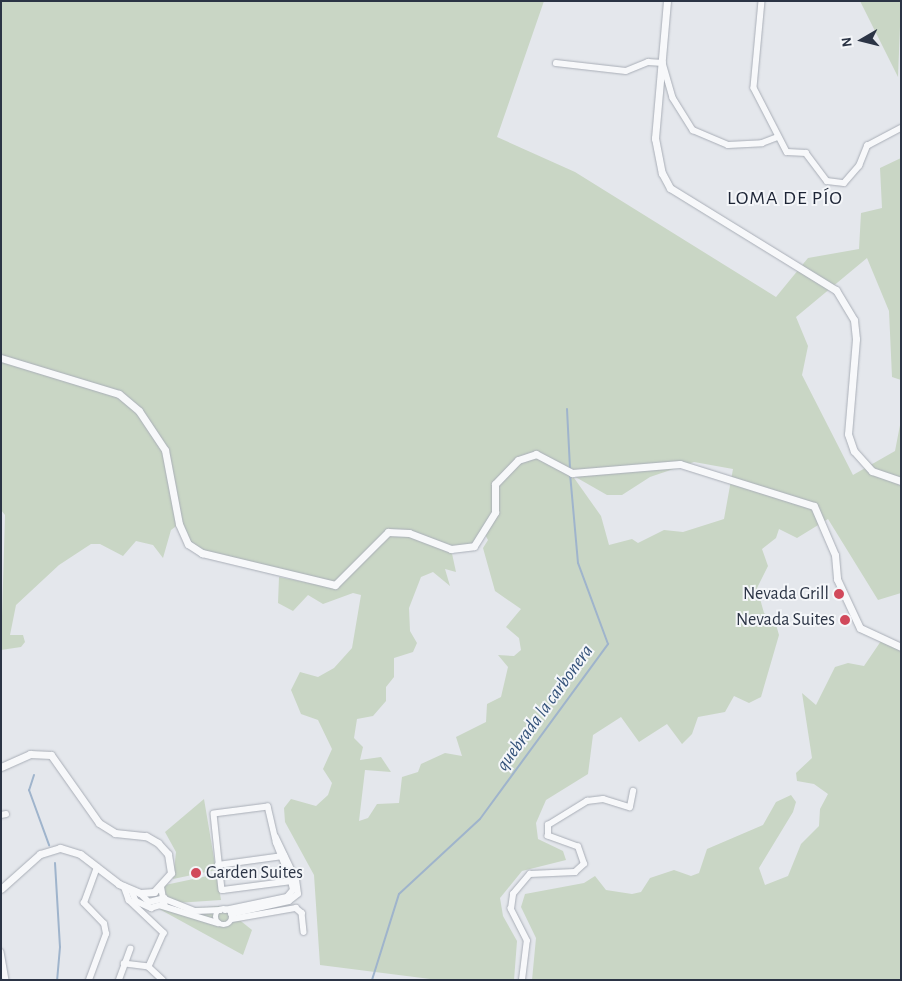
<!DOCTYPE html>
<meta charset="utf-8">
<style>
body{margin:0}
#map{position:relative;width:902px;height:981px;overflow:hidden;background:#e4e7ec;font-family:"Alegreya Sans",sans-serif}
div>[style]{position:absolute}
.green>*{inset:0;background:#c9d6c5}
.stream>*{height:2px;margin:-1px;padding:0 1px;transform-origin:1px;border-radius:1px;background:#9fb4cc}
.roads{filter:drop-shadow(0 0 1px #a9aeb7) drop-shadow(0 0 1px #a9aeb7)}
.minor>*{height:5.5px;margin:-2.75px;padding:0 2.75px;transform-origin:2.75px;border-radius:2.75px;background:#f7f8fa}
.minor>.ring{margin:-2.75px;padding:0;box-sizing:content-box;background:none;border:5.5px solid #f7f8fa;border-radius:50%}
.tertiary>*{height:7px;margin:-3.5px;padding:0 3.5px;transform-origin:3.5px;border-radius:3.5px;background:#f7f8fa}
.dots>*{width:14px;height:14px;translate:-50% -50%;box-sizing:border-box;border:2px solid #f4f6f9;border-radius:50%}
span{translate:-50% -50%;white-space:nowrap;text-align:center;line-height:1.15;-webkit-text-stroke:4px #f4f6f9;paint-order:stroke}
.poi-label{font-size:18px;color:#2b3445}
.right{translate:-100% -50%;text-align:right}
.left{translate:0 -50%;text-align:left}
.water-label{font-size:19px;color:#34527a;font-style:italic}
.quarter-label{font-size:20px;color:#1d2536;letter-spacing:1px}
.frame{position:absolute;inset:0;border:2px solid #2b3445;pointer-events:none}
.north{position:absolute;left:837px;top:15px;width:50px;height:50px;-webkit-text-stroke:4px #f4f6f9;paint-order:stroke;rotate:262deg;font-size:14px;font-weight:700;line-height:20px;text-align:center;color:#2b3445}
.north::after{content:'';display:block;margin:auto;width:18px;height:22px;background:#2b3445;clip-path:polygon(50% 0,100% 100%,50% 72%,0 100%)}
</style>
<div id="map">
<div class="green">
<i style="clip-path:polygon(evenodd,1px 1px,544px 1px,497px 137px,575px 172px,776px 297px,808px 258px,859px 249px,861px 213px,882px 208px,880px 168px,901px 158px,901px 380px,892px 377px,889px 311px,867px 258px,796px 317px,808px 346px,802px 375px,853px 475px,895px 451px,901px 420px,901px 593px,878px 600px,828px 519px,797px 538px,779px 529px,776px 538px,762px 549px,768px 566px,757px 588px,764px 613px,775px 621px,779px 635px,761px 697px,749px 703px,734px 696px,725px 712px,698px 717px,692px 734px,682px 744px,667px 724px,639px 742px,621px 717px,593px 735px,588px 774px,546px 800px,536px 823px,538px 839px,563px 851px,566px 860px,522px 871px,500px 898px,503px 916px,517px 941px,514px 980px,438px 980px,320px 965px,314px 875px,285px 822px,284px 808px,291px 799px,316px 806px,328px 795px,332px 783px,323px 769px,332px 749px,318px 720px,301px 714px,291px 690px,300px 672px,318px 677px,334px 668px,352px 648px,361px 595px,353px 593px,323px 604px,308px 595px,293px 611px,278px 603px,279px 577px,315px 584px,202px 553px,188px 544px,179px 524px,171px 530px,163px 558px,153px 545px,136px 541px,123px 556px,100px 544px,91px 544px,59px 565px,16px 605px,10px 635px,23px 635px,25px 642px,21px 647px,1px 650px,5px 515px,1px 510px,1px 1px,694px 462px,733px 469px,724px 519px,683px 532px,664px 530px,638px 543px,632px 539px,609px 545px,601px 516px,572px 475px,607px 495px,622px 495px,650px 477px,694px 462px,1px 1px,484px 533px,488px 540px,483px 548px,495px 591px,521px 609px,506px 627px,519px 638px,521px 650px,514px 656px,498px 655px,508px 667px,501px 697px,487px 704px,486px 722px,456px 737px,462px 756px,445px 753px,421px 764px,418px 772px,402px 777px,399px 803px,377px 804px,368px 818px,359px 821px,365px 770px,391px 772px,381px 757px,360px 760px,363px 747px,354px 738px,357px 719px,373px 716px,386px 701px,386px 687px,394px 677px,394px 658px,413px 652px,417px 643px,410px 631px,409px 608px,421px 577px,433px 572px,450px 586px,445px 569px,456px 572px,451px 549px,474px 546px,484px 533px)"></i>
<i style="clip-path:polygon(860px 1px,901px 1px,898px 77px)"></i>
<i style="clip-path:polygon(881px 641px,901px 647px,901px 980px,532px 980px,536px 938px,521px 907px,525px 894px,584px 883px,595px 876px,606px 890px,632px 894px,641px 892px,650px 878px,674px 870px,691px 876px,699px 873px,707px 849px,763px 825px,776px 802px,791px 795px,796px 802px,793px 812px,759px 868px,765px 885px,788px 876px,801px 844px,819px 826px,820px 809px,828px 794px,814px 784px,797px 781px,796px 773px,812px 758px,802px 693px,816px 705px,835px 667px,848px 663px,864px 666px)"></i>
<i style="clip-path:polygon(204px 799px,216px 870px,173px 879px,176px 852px,165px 832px)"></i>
<i style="clip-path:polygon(217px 874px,221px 900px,176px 903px,155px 893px,165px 885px)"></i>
<i style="clip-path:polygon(148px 897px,174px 909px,222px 906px,252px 930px,243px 955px,141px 899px)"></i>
</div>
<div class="stream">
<i style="left:567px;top:409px;width:60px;rotate:87.1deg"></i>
<i style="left:34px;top:775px;width:16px;rotate:108deg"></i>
<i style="left:29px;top:790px;width:59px;rotate:70deg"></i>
<i style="left:55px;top:863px;width:84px;rotate:86.6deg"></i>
<i style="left:60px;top:947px;width:33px;rotate:95deg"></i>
<i style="left:372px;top:980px;width:90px;rotate:-72.6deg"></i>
<i style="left:399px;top:894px;width:110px;rotate:-42.8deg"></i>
<i style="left:480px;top:819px;width:217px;rotate:-53.8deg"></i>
<i style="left:608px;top:644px;width:86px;rotate:-110.3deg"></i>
<i style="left:578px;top:563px;width:89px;rotate:-95.1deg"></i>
</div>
<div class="roads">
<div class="minor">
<i style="left:762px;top:1px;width:87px;rotate:95.3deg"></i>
<i style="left:754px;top:88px;width:72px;rotate:62.7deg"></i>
<i style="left:787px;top:152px;width:19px;rotate:3deg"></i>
<i style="left:806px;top:153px;width:35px;rotate:53deg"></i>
<i style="left:827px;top:181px;width:17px;rotate:7deg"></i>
<i style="left:844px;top:183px;width:23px;rotate:-49deg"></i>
<i style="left:859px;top:166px;width:22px;rotate:-68deg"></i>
<i style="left:867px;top:146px;width:38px;rotate:-28deg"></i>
<i style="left:556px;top:63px;width:70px;rotate:6.5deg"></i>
<i style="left:626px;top:71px;width:24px;rotate:-22deg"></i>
<i style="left:648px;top:62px;width:15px;rotate:4deg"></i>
<i style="left:663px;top:63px;width:36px;rotate:74deg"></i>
<i style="left:673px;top:98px;width:38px;rotate:58deg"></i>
<i style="left:693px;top:130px;width:38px;rotate:23deg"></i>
<i style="left:728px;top:145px;width:34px;rotate:-3deg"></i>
<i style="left:762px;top:143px;width:17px;rotate:-21deg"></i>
<i style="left:1px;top:815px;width:5px;rotate:-11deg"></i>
<i style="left:218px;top:865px;width:67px;rotate:-7.8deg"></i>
<i style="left:124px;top:886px;width:15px;rotate:70deg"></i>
<i style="left:129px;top:900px;width:48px;rotate:43.3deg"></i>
<i style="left:164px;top:933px;width:37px;rotate:114deg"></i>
<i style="left:149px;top:967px;width:25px;rotate:-173deg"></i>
<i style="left:132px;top:891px;width:11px;rotate:68deg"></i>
<i style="left:136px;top:901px;width:17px;rotate:25deg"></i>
<i style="left:151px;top:908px;width:14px;rotate:-17deg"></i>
<i style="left:164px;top:904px;width:17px;rotate:-100deg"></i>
<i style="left:140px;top:893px;width:13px;rotate:45deg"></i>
<i style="left:149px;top:902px;width:16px;rotate:-14deg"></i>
<i style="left:165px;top:899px;width:32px;rotate:22deg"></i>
<i style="left:195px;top:911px;width:25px;rotate:-2deg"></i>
<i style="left:162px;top:906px;width:59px;rotate:16.9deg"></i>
<i class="ring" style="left:216px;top:909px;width:10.5px;height:10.5px"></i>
<i style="left:225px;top:910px;width:63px;rotate:-11.8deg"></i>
<i style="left:287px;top:897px;width:9px;rotate:-49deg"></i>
<i style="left:293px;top:890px;width:9px;rotate:-103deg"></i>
<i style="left:291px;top:881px;width:41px;rotate:-111.5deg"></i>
<i style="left:276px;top:843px;width:37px;rotate:-103deg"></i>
<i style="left:268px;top:807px;width:54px;rotate:172.6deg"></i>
<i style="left:214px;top:814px;width:76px;rotate:84deg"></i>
<i style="left:222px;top:890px;width:1px"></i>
<i style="left:223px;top:890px;width:69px;rotate:-7.5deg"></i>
<i style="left:291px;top:881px;width:5px;rotate:-11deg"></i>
<i style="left:231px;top:914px;width:59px;rotate:-12.6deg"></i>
<i style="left:289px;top:901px;width:11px;rotate:-38deg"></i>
<i style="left:298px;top:894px;width:14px;rotate:-98deg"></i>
<i style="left:296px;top:880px;width:47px;rotate:-115.5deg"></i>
<i style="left:232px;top:919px;width:65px;rotate:-9.8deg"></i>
<i style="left:296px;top:908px;width:8px;rotate:40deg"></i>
<i style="left:302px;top:913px;width:19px;rotate:84deg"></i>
<i style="left:1px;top:952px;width:28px;rotate:80deg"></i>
<i style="left:149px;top:967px;width:19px;rotate:43deg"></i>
<i style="left:89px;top:980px;width:49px;rotate:-69.7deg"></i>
<i style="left:106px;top:934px;width:10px;rotate:-101deg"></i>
<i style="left:104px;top:924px;width:29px;rotate:-134deg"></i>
<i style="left:84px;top:903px;width:38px;rotate:-70deg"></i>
<i style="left:119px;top:980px;width:33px;rotate:-70deg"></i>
<i style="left:522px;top:980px;width:39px;rotate:-83deg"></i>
<i style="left:527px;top:941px;width:36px;rotate:-117deg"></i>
<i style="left:511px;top:909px;width:15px;rotate:-82deg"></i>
<i style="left:513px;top:894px;width:26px;rotate:-50deg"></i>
<i style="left:530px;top:874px;width:45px;rotate:-2.5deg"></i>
<i style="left:575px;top:872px;width:12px;rotate:-42deg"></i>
<i style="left:584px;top:864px;width:18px;rotate:-109deg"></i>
<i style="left:578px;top:847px;width:32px;rotate:-160deg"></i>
<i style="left:548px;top:836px;width:11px;rotate:-90deg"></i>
<i style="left:548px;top:825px;width:46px;rotate:-31.6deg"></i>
<i style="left:587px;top:801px;width:16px;rotate:-7deg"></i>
<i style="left:603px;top:799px;width:28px;rotate:17deg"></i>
<i style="left:630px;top:807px;width:16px;rotate:-79deg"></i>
</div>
<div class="tertiary">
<i style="left:667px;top:1px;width:138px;rotate:95deg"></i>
<i style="left:655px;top:138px;width:36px;rotate:79deg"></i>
<i style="left:662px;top:173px;width:17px;rotate:62deg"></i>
<i style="left:670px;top:188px;width:195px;rotate:31.6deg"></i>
<i style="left:836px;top:290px;width:35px;rotate:59deg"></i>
<i style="left:854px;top:320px;width:19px;rotate:84deg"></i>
<i style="left:856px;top:339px;width:95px;rotate:94.8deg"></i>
<i style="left:848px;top:434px;width:18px;rotate:71deg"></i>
<i style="left:854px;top:451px;width:27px;rotate:48deg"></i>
<i style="left:872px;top:471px;width:31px;rotate:19deg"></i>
<i style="left:1px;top:358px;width:123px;rotate:17deg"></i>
<i style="left:119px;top:394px;width:26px;rotate:40deg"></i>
<i style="left:139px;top:411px;width:47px;rotate:56.3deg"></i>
<i style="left:165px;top:450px;width:75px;rotate:79.3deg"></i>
<i style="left:179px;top:524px;width:22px;rotate:66deg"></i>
<i style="left:188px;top:544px;width:17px;rotate:33deg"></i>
<i style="left:202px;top:553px;width:137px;rotate:13.5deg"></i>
<i style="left:335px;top:585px;width:75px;rotate:-45deg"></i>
<i style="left:388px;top:532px;width:21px;rotate:3deg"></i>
<i style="left:409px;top:533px;width:45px;rotate:20.9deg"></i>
<i style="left:451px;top:549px;width:23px;rotate:-7deg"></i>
<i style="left:474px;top:546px;width:40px;rotate:-58deg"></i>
<i style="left:495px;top:512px;width:28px;rotate:-90deg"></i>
<i style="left:495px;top:484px;width:33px;rotate:-46deg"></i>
<i style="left:518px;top:460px;width:19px;rotate:-18deg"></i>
<i style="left:536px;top:454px;width:41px;rotate:27.8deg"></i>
<i style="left:572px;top:473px;width:108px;rotate:-4.8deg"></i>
<i style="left:680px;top:464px;width:140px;rotate:17.4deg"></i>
<i style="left:814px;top:506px;width:53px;rotate:66.8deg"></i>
<i style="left:835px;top:555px;width:24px;rotate:85deg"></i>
<i style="left:837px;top:579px;width:54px;rotate:64.9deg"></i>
<i style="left:860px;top:628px;width:45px;rotate:24.9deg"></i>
<i style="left:1px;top:767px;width:32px;rotate:-24deg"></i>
<i style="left:30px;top:754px;width:21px;rotate:3deg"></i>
<i style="left:51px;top:755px;width:83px;rotate:54.8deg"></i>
<i style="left:99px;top:823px;width:19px;rotate:32deg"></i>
<i style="left:115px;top:833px;width:31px;rotate:6deg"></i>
<i style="left:146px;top:836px;width:14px;rotate:30deg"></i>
<i style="left:158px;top:843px;width:15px;rotate:48deg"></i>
<i style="left:168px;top:854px;width:19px;rotate:81deg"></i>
<i style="left:171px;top:873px;width:25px;rotate:132deg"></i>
<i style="left:154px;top:892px;width:14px;rotate:176deg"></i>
<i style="left:140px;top:893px;width:23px;rotate:-157deg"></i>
<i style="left:119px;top:884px;width:49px;rotate:-142.4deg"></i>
<i style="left:80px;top:854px;width:21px;rotate:-163deg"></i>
<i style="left:60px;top:848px;width:21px;rotate:163deg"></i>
<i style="left:40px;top:854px;width:52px;rotate:138.1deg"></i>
</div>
</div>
<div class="dots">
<i style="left:839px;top:594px;background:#d1495b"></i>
<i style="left:845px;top:620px;background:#d1495b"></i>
<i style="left:196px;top:873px;background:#d1495b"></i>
</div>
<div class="poi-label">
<span class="right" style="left:829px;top:594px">Nevada Grill</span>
<span class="right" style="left:835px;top:620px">Nevada Suites</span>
<span class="left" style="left:206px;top:873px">Garden Suites</span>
</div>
<div class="water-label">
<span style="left:545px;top:708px;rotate:-54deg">quebrada la carbonera</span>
</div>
<div class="quarter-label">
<span style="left:785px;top:198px">LOMA DE PÍO</span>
</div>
<div class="frame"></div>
<div class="north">N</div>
</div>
